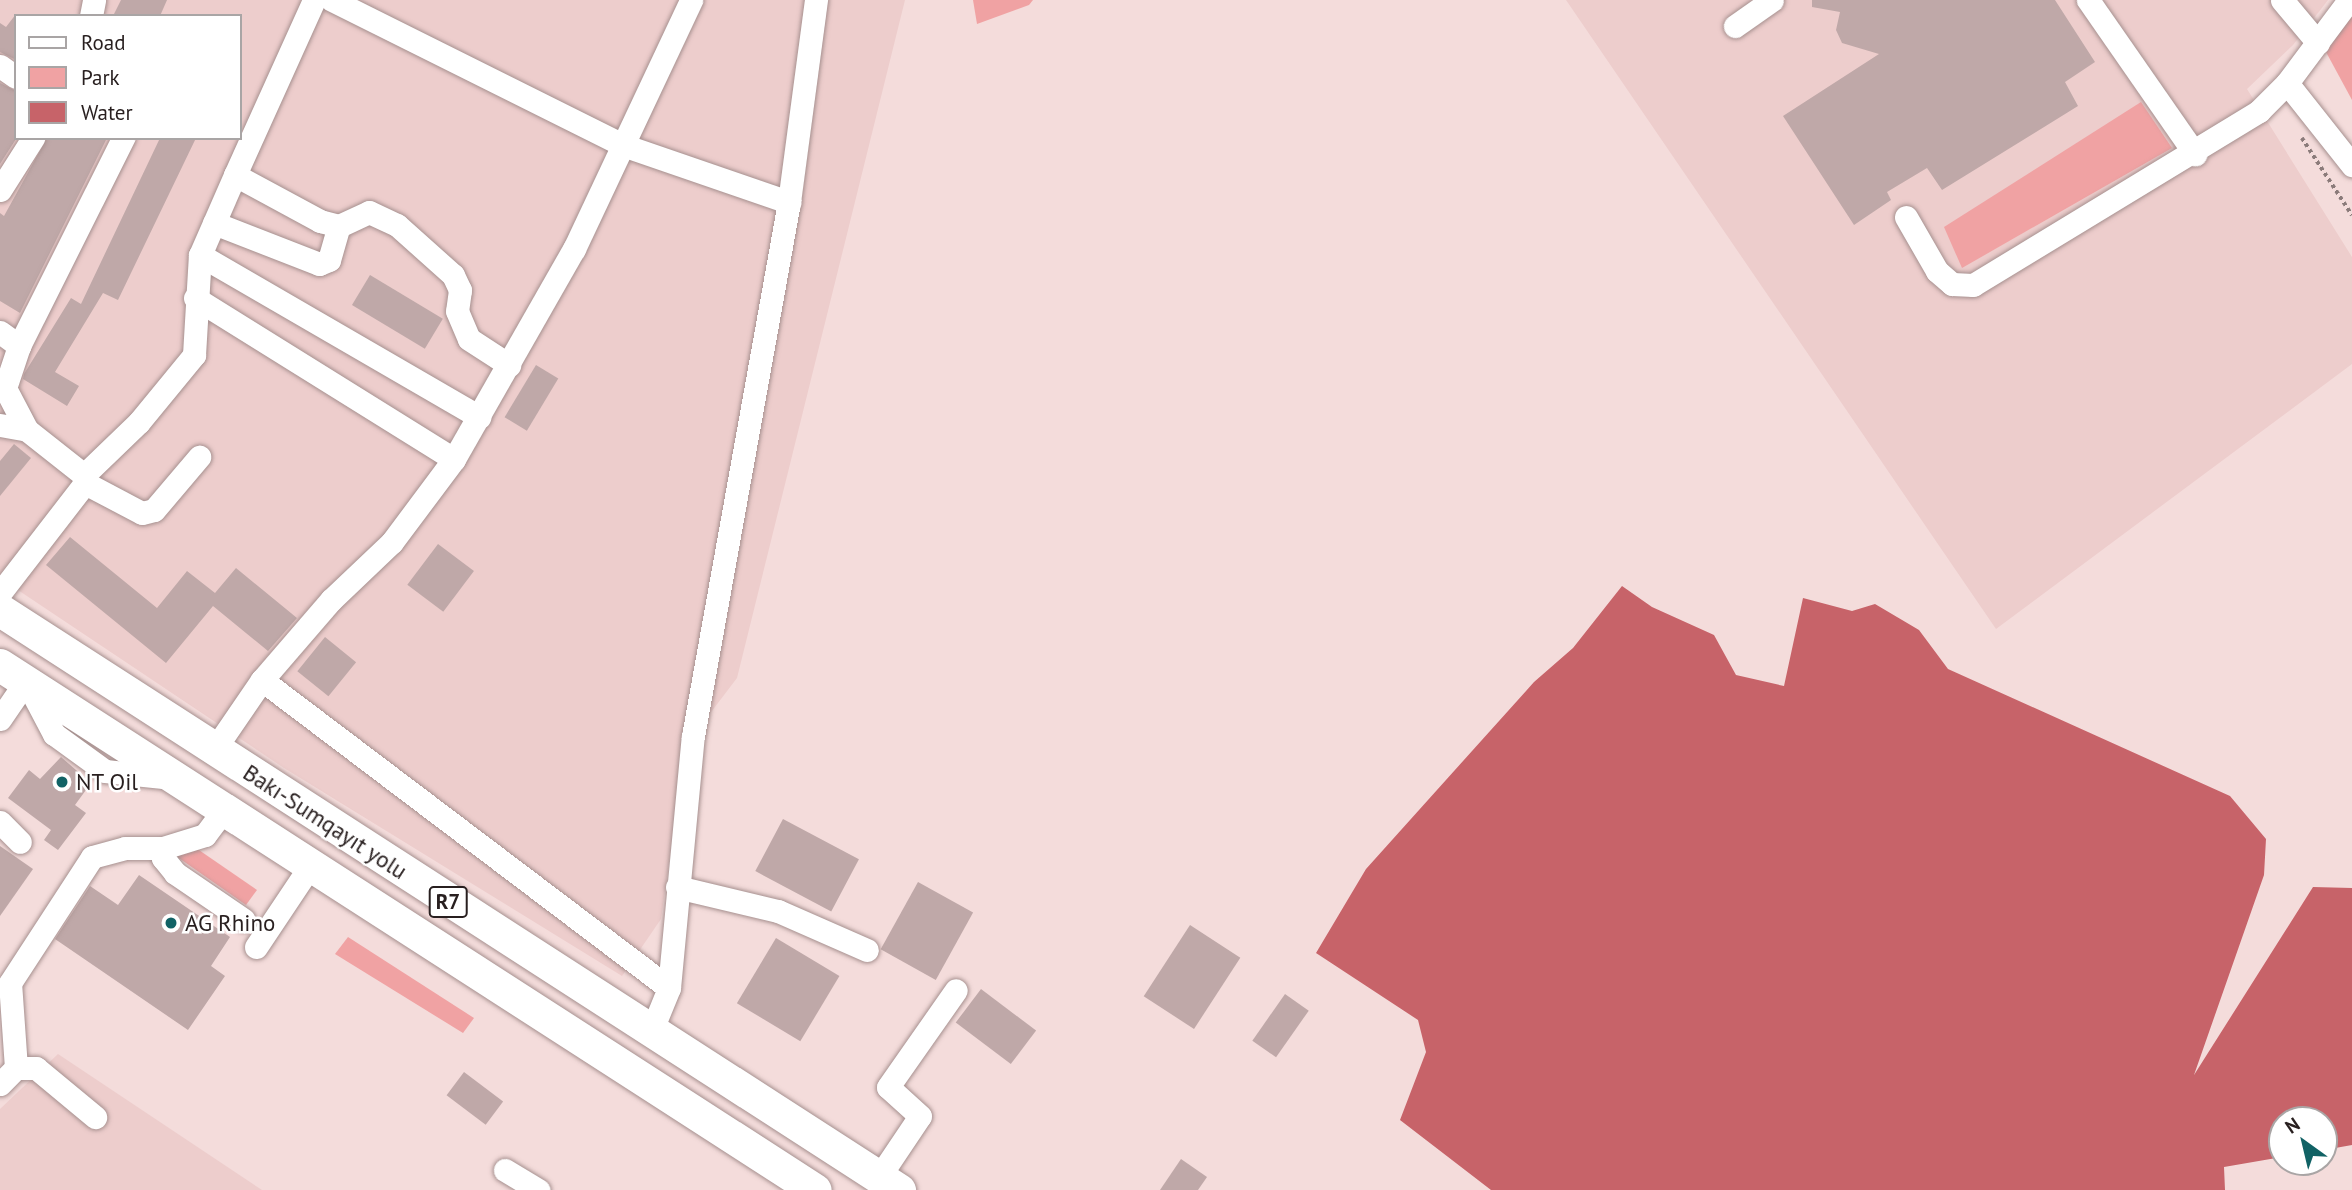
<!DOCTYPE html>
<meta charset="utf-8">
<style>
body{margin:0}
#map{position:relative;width:2352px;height:1190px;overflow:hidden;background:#f4dcdb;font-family:"PT Sans",sans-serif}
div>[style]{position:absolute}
.built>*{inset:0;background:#edcdcc}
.green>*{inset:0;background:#f0a2a3}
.water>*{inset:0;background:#c76369}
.building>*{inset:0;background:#bfa8a8;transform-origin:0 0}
.path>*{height:3.5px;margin-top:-1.75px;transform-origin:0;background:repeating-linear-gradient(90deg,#8b7b7a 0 3.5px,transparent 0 7px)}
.roads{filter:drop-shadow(0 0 2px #a6908f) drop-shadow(0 0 2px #a6908f)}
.minor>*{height:23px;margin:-11.5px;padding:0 11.5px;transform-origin:11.5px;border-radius:11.5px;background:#fff}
.highway>*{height:33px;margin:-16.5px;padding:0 16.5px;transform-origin:16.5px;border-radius:16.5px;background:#fff}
.dots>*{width:19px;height:19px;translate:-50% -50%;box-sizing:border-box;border:4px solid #fff;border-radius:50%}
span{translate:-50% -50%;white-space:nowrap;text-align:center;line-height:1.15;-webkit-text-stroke:5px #fff;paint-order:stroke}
.shield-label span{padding:2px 5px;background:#fff;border:2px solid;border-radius:5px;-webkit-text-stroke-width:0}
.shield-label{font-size:21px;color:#281f1f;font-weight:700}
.poi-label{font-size:23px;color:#281f1f}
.left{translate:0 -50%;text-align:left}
.street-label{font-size:23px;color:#281f1f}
.legend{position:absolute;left:14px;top:14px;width:228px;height:126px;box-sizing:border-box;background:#fff;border:2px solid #a9a5a5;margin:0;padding:9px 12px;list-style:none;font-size:21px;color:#281f1f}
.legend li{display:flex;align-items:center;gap:14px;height:35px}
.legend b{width:35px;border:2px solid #a9a5a5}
.north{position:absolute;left:2268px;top:1106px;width:70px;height:70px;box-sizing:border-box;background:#fff;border:2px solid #a9a5a5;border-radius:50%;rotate:326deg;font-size:19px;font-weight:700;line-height:28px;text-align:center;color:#281f1f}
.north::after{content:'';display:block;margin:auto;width:24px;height:32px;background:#116265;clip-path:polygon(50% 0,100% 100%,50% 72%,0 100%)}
</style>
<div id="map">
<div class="built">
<i style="clip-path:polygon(evenodd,0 0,905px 0,737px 678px,705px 720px,690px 713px,661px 919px,622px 976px,284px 768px,0 578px,0 0,16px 16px,240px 16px,240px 138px,16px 138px,16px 16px)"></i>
<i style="clip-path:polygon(1566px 0,2328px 0,2293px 45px,2247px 89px,2352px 257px,2352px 364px,1996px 629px)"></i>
<i style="clip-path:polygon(58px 1054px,262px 1190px,0 1190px,0 1109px)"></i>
</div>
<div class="green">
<i style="clip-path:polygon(1033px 0,1029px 5px,977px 24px,973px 0)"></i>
<i style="clip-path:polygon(2352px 15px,2352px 100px,2326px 52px)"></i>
<i style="clip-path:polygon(2141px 102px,2172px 148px,1962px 268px,1944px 227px)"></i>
<i style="clip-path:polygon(196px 848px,257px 890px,246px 905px,176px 856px)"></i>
<i style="clip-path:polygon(348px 937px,474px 1018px,463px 1033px,335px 954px)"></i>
</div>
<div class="water">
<i style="clip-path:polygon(1622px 586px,1652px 607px,1714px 635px,1736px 675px,1784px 686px,1803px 598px,1852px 611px,1875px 604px,1919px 630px,1948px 669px,2230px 796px,2266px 839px,2264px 875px,2194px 1075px,2313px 887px,2352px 888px,2352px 1145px,2324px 1150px,2324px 1120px,2282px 1120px,2282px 1157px,2224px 1167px,2225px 1190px,1491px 1190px,1400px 1120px,1426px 1052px,1418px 1020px,1316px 953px,1366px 869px,1534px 682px,1573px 648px)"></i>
</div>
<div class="building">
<i style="clip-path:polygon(121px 0,167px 0,160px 16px,113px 16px)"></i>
<i style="clip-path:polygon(1812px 0,2055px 0,2095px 62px,2065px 82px,2078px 106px,1942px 190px,1927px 168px,1887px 192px,1891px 200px,1854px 225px,1783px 116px,1879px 54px,1842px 43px,1836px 30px,1840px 12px,1812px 7px)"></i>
<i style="clip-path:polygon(16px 14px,16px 60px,0 52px,0 23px,6px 27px)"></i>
<i style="clip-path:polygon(0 83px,16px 91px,16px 139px,0 164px)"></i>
<i style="clip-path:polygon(47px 138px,107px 138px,20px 313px,0 301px,0 213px,4px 216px)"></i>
<i style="clip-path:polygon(160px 138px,196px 138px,118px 300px,103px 293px,55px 372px,79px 386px,67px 406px,23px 379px,24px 374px,71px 298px,81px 304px)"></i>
<i style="left:370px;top:275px;width:85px;height:35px;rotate:31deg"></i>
<i style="left:536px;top:365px;width:26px;height:61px;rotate:31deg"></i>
<i style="clip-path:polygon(14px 444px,31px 458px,0 496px,0 461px)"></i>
<i style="clip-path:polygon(70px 537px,157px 608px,187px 571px,215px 593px,236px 568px,297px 618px,268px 651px,213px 606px,166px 663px,46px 565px)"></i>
<i style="left:438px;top:544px;width:45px;height:51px;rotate:37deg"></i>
<i style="left:325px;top:637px;width:40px;height:44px;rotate:39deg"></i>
<i style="clip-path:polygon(61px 757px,91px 783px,75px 805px,86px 813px,58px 850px,44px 840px,51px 830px,8px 798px,29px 770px,40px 779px)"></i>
<i style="left:783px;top:819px;width:86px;height:59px;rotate:28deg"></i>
<i style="clip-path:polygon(0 846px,33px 869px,0 916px)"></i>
<i style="clip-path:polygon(139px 875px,230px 937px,211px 966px,225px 976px,188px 1030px,55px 939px,90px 886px,118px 905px)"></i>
<i style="left:918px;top:882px;width:63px;height:77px;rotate:29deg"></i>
<i style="left:1190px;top:925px;width:60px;height:85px;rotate:33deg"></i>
<i style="left:776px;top:938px;width:74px;height:76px;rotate:31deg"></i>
<i style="left:981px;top:989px;width:69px;height:42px;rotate:37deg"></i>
<i style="left:1285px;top:994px;width:29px;height:57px;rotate:35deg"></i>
<i style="left:464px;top:1072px;width:49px;height:29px;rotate:37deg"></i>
<i style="clip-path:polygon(1181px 1159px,1207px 1177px,1198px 1190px,1160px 1190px)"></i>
</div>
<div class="path">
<i style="left:2302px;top:138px;width:92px;rotate:57deg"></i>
</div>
<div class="roads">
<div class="minor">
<i style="left:314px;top:0;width:192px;rotate:114.3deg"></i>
<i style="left:235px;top:175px;width:97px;rotate:28.4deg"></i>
<i style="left:320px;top:221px;width:20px;rotate:15deg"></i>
<i style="left:339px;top:226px;width:33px;rotate:-25deg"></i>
<i style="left:369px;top:212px;width:31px;rotate:25deg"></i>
<i style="left:397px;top:225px;width:75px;rotate:41.8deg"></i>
<i style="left:453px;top:275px;width:17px;rotate:65deg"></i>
<i style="left:460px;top:290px;width:21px;rotate:98deg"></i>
<i style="left:457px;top:311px;width:30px;rotate:67deg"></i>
<i style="left:469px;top:339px;width:48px;rotate:33deg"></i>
<i style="left:332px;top:0;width:325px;rotate:26.5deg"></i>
<i style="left:623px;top:145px;width:176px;rotate:19deg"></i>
<i style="left:2088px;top:0;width:188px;rotate:55.2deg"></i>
<i style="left:2282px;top:0;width:56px;rotate:50.1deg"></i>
<i style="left:91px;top:16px;width:16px;rotate:-79deg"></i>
<i style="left:1735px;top:26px;width:45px;rotate:-35.1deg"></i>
<i style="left:0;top:66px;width:19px;rotate:35deg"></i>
<i style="left:2287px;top:83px;width:105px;rotate:51.6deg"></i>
<i style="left:0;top:190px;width:62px;rotate:-57.6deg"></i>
<i style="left:1906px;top:217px;width:62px;rotate:60.1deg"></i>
<i style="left:1937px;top:271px;width:20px;rotate:41deg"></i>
<i style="left:1952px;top:284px;width:21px;rotate:3deg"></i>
<i style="left:1973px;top:285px;width:335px;rotate:-31.3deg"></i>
<i style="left:2259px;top:111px;width:40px;rotate:-45deg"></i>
<i style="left:2287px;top:83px;width:104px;rotate:-53.2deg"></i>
<i style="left:214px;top:223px;width:113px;rotate:21.3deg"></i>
<i style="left:319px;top:264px;width:11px;rotate:-22deg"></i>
<i style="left:329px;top:260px;width:35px;rotate:-74deg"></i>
<i style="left:200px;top:255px;width:323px;rotate:30.1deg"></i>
<i style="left:195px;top:298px;width:305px;rotate:31.9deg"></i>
<i style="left:454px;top:459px;width:104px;rotate:126.8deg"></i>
<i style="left:392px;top:542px;width:84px;rotate:136.4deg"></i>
<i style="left:331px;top:600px;width:106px;rotate:130.8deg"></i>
<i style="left:262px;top:680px;width:510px;rotate:37.12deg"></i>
<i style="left:0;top:332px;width:24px;rotate:36deg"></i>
<i style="left:19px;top:346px;width:44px;rotate:108.4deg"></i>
<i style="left:5px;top:388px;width:47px;rotate:62.4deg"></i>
<i style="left:19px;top:346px;width:233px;rotate:-63.4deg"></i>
<i style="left:0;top:425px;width:27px;rotate:10deg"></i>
<i style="left:27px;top:430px;width:73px;rotate:38.3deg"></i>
<i style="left:84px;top:475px;width:8px;rotate:83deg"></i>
<i style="left:85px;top:483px;width:139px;rotate:127.7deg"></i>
<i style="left:454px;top:459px;width:242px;rotate:-60.3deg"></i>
<i style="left:574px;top:249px;width:275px;rotate:-64.8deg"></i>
<i style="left:84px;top:475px;width:76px;rotate:-43.9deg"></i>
<i style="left:139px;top:422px;width:87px;rotate:-50.6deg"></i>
<i style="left:194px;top:355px;width:100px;rotate:-86.6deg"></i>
<i style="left:200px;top:255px;width:87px;rotate:-66.4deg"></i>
<i style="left:85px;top:483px;width:64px;rotate:27.8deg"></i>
<i style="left:142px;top:513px;width:12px;rotate:-14deg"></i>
<i style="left:154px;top:510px;width:70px;rotate:-49.7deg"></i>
<i style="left:0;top:719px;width:46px;rotate:-55.6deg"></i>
<i style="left:26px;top:681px;width:60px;rotate:62.2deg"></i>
<i style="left:54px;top:734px;width:63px;rotate:36deg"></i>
<i style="left:105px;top:771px;width:68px;rotate:5.9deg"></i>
<i style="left:214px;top:750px;width:85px;rotate:-55.6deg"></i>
<i style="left:223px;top:811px;width:30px;rotate:127deg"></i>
<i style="left:205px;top:835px;width:44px;rotate:162.8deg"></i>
<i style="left:163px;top:848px;width:10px;rotate:90deg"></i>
<i style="left:163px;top:858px;width:19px;rotate:51deg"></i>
<i style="left:175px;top:873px;width:83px;rotate:34.3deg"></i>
<i style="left:0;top:822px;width:28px;rotate:45deg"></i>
<i style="left:677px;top:887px;width:104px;rotate:13.4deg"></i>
<i style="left:778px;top:911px;width:97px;rotate:23.7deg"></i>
<i style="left:256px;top:947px;width:97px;rotate:-56.3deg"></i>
<i style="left:651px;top:1032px;width:48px;rotate:-67.8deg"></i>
<i style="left:669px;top:988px;width:253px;rotate:-84.6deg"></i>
<i style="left:693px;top:736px;width:543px;rotate:-79.81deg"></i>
<i style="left:789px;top:202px;width:204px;rotate:-82.4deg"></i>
<i style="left:16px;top:1068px;width:85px;rotate:-94deg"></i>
<i style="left:10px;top:983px;width:150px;rotate:-56.9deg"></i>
<i style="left:92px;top:857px;width:34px;rotate:-15deg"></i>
<i style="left:125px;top:848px;width:38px"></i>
<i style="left:0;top:1084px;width:23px;rotate:-45deg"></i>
<i style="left:16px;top:1068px;width:20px"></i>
<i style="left:36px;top:1068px;width:77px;rotate:39.7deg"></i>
<i style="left:505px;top:1170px;width:39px;rotate:31deg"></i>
<i style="left:879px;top:1177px;width:73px;rotate:-56.1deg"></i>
<i style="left:920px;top:1116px;width:43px;rotate:-137.8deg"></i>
<i style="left:888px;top:1087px;width:118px;rotate:-55deg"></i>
</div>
<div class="highway">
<i style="left:0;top:610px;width:1070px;rotate:32.83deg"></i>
<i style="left:0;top:665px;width:969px;rotate:32.79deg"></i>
</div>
</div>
<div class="dots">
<i style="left:62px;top:782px;background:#116265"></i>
<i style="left:171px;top:923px;background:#116265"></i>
</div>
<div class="shield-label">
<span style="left:448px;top:902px">R7</span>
</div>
<div class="poi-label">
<span class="left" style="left:76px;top:782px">NT Oil</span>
<span class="left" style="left:185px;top:923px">AG Rhino</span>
</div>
<div class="street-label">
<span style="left:325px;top:822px;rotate:33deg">Bakı-Sumqayıt yolu</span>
</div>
<ul class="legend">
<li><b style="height:9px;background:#fff"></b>Road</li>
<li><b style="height:19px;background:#f0a2a3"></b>Park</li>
<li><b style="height:19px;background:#c76369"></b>Water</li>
</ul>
<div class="north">N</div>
</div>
